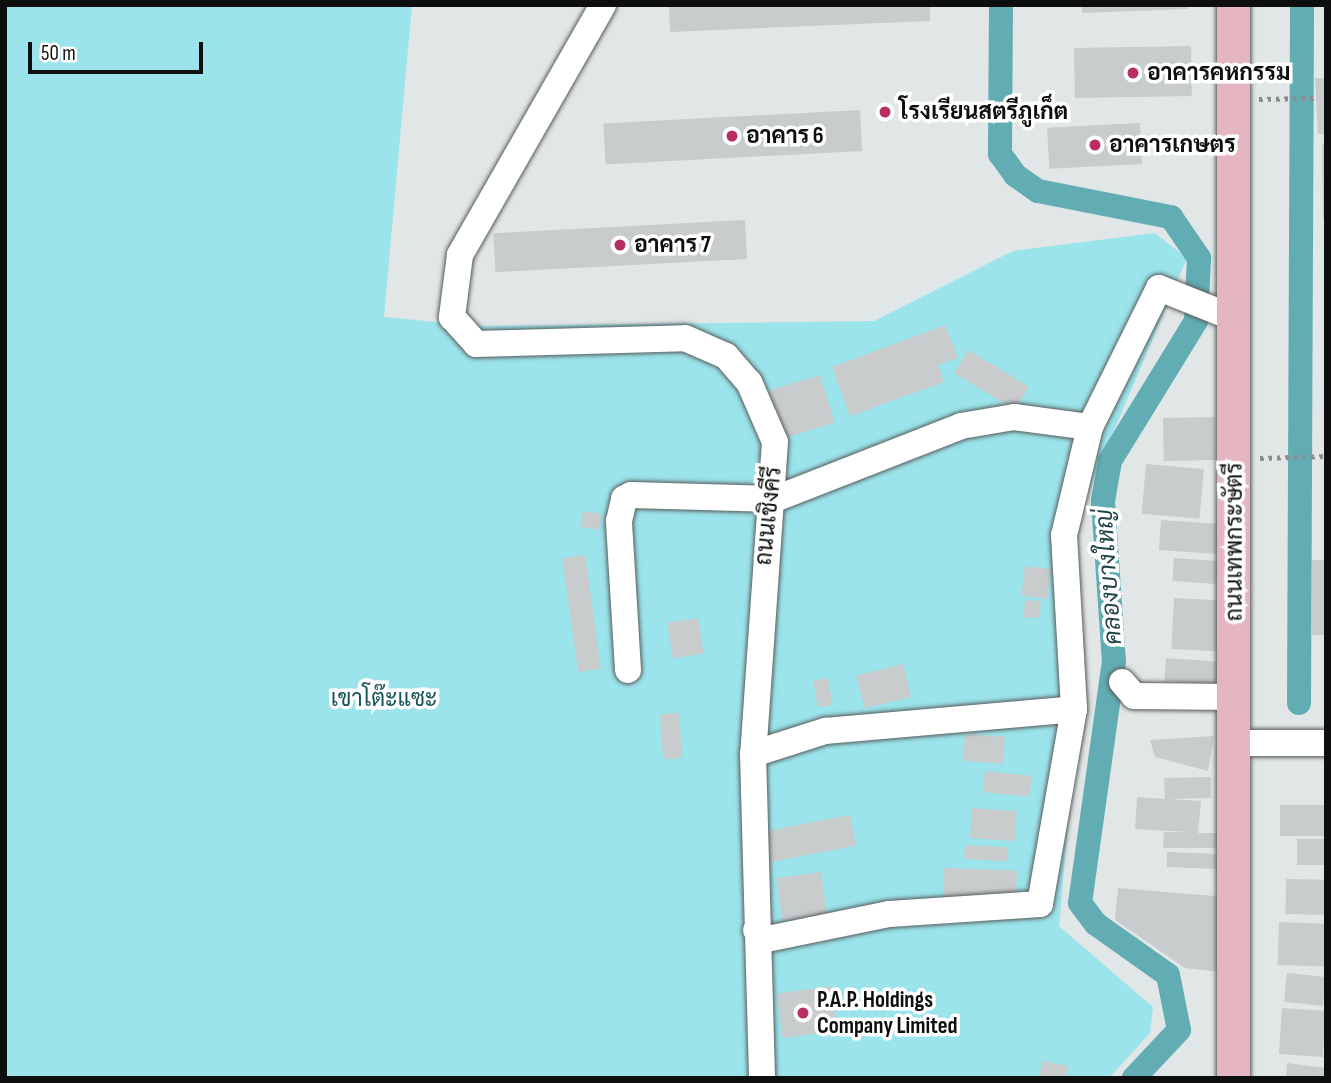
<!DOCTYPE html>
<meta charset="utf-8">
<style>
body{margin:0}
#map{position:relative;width:1331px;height:1083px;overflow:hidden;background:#e1e6e6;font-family:"Sofia Sans Condensed",Sarabun,sans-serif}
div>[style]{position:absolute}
.green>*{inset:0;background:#9be4eb}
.canal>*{height:24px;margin:-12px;padding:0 12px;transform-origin:12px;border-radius:12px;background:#62adb4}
.building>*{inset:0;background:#c8cccd;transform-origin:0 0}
.path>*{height:4.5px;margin-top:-2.25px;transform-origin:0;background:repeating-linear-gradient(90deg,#8b8e8e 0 3.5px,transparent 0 8.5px)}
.roads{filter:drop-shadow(0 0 2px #595c5c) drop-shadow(0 0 2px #595c5c)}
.minor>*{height:26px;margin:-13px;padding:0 13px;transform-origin:13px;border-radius:13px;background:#fff}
.major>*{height:33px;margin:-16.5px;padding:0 16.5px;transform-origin:16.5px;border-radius:16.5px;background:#e3b6c2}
.dots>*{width:19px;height:19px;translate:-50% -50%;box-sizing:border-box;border:4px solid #fff;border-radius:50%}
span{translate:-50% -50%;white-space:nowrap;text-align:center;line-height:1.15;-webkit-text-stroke:7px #fff;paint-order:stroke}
.poi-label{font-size:23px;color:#0d0e0e;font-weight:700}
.left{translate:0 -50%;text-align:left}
.street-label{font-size:23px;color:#0d0e0e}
.park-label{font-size:23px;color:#14565b}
.water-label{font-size:24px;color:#204448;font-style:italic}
.frame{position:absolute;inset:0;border:7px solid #0d0e0e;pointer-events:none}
.scale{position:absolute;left:28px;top:42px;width:175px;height:32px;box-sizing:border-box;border:4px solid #0d0e0e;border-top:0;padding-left:9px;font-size:21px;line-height:24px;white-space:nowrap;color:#0d0e0e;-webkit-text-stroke:5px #fff;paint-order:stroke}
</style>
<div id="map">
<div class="green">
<i style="clip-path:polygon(5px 5px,412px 5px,384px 317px,478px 326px,874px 321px,1013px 251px,1155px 233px,1187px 258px,1074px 525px,1079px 700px,1059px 926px,1153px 1007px,1150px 1033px,1109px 1078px,5px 1078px)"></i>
</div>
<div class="canal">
<i style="left:1001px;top:5px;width:149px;rotate:90.4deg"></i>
<i style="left:1000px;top:154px;width:26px;rotate:54deg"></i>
<i style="left:1015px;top:175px;width:28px;rotate:35deg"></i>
<i style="left:1038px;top:191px;width:136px;rotate:11.1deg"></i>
<i style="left:1171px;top:217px;width:50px;rotate:55.7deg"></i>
<i style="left:1199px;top:258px;width:63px;rotate:92.7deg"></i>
<i style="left:1196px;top:321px;width:164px;rotate:121.6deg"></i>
<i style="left:1110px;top:461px;width:41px;rotate:99.9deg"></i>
<i style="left:1103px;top:501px;width:160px;rotate:86.1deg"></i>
<i style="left:1114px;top:661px;width:244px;rotate:98deg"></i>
<i style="left:1080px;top:903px;width:26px;rotate:53deg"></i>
<i style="left:1096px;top:924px;width:88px;rotate:35.3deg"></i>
<i style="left:1168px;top:975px;width:56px;rotate:78.7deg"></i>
<i style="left:1179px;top:1030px;width:66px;rotate:133.2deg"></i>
<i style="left:1299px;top:703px;width:698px;rotate:-89.75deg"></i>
</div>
<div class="building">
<i style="clip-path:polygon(669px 5px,930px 5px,930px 21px,670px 32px)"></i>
<i style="clip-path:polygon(1082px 5px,1188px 5px,1188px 9px,1082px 13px)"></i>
<i style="left:1191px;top:46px;width:50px;height:117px;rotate:89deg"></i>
<i style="clip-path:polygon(1315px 78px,1326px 78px,1326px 134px,1318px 134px)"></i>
<i style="left:860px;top:110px;width:41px;height:257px;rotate:87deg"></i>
<i style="left:1140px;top:123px;width:41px;height:93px;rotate:87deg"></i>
<i style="clip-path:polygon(1322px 144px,1326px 144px,1326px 220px,1323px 220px)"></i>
<i style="left:745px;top:220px;width:39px;height:252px;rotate:87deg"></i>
<i style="clip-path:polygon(945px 325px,958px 358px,938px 365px,944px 382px,850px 416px,832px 367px)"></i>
<i style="left:968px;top:350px;width:71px;height:27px;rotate:31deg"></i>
<i style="left:820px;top:375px;width:50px;height:60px;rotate:73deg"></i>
<i style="left:1215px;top:417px;width:43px;height:52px;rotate:89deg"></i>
<i style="left:1146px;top:464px;width:58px;height:50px;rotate:5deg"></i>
<i style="left:583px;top:511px;width:19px;height:16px;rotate:9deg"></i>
<i style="left:1161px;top:520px;width:69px;height:30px;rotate:4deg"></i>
<i style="left:585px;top:555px;width:115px;height:23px;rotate:82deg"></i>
<i style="left:1174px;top:558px;width:47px;height:23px;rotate:4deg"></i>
<i style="left:1312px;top:560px;width:14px;height:75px"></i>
<i style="left:1025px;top:566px;width:26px;height:30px;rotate:7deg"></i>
<i style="left:1174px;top:598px;width:59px;height:51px;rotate:3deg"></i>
<i style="left:1025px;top:600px;width:16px;height:17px;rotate:4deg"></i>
<i style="left:698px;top:618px;width:36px;height:31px;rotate:81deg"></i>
<i style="left:1166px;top:658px;width:67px;height:23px;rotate:4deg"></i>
<i style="left:903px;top:664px;width:34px;height:48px;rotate:76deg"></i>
<i style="left:828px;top:678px;width:27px;height:15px;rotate:80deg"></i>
<i style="left:679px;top:713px;width:45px;height:19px;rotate:86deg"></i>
<i style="left:965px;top:734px;width:40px;height:27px;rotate:4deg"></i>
<i style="clip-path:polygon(1214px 736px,1208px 771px,1155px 757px,1150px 740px)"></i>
<i style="left:985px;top:771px;width:47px;height:21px;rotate:6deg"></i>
<i style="clip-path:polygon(1211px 777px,1211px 798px,1169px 799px,1201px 801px,1198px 833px,1219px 833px,1219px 848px,1163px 848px,1164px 832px,1188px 832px,1135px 829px,1137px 797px,1165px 799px,1164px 778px)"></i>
<i style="left:1326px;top:805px;width:31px;height:46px;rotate:90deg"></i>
<i style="left:972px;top:808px;width:45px;height:30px;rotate:4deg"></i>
<i style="left:850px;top:815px;width:31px;height:87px;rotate:79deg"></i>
<i style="left:1326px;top:839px;width:26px;height:29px;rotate:90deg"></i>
<i style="left:965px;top:845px;width:43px;height:14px;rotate:3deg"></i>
<i style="left:1167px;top:852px;width:54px;height:15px;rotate:2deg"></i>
<i style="left:944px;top:868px;width:73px;height:28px;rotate:2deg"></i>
<i style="left:821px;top:872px;width:43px;height:45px;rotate:82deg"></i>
<i style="left:1286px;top:879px;width:40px;height:35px;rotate:1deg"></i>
<i style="clip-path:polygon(1118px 888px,1227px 897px,1220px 972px,1185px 968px,1115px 920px)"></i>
<i style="left:1279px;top:922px;width:47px;height:43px;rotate:2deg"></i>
<i style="left:1287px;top:973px;width:39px;height:29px;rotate:6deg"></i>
<i style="left:831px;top:986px;width:45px;height:55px;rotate:82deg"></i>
<i style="left:1282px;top:1008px;width:44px;height:46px;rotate:4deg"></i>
<i style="clip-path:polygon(1042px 1061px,1068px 1066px,1066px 1078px,1039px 1078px)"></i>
<i style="clip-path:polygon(1287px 1063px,1326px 1068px,1326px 1078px,1286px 1078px)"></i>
</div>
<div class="path">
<i style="left:1259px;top:99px;width:57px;rotate:-1deg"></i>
<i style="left:1260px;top:458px;width:66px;rotate:-1.7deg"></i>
</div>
<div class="roads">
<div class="minor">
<i style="left:603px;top:5px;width:288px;rotate:119.8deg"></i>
<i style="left:460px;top:255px;width:63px;rotate:97.4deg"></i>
<i style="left:452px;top:317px;width:36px;rotate:48deg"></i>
<i style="left:476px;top:344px;width:209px;rotate:-1.6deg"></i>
<i style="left:685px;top:338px;width:45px;rotate:23.7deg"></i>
<i style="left:726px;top:356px;width:35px;rotate:49deg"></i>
<i style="left:749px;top:382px;width:65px;rotate:66.6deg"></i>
<i style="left:775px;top:442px;width:313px;rotate:94deg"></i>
<i style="left:753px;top:754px;width:324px;rotate:88.4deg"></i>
<i style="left:1090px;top:427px;width:155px;rotate:-63.6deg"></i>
<i style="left:1159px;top:288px;width:81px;rotate:21.8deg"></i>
<i style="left:628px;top:670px;width:149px;rotate:-93.5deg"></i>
<i style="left:619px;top:521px;width:23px;rotate:-77deg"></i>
<i style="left:624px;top:499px;width:8px;rotate:-30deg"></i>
<i style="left:631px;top:495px;width:144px;rotate:1.6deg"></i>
<i style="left:775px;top:499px;width:200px;rotate:-21.4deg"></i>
<i style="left:961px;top:426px;width:54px;rotate:-9.6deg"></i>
<i style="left:1014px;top:417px;width:77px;rotate:7.5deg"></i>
<i style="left:1090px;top:427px;width:111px;rotate:103.5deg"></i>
<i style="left:1064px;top:535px;width:174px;rotate:86.7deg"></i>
<i style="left:1074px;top:709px;width:198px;rotate:99.9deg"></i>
<i style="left:1040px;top:904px;width:151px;rotate:176.2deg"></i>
<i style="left:889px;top:914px;width:125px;rotate:168.4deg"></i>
<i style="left:767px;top:939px;width:14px;rotate:-141deg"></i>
<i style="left:1122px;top:682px;width:18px;rotate:49deg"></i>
<i style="left:1134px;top:696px;width:102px;rotate:0.6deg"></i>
<i style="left:1236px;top:743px;width:90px"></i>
<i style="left:753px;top:754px;width:76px;rotate:-17.7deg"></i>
<i style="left:825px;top:731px;width:250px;rotate:-5deg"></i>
</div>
<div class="major">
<i style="left:1233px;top:5px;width:1073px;rotate:90deg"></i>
</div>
</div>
<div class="dots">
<i style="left:1133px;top:73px;background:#b92d62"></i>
<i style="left:885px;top:112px;background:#b92d62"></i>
<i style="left:732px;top:136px;background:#b92d62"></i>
<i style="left:1095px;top:145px;background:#b92d62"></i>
<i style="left:620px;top:245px;background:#b92d62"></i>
<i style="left:803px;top:1013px;background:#b92d62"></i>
</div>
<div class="poi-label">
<span class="left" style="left:1147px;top:73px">อาคารคหกรรม</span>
<span class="left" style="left:899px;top:112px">โรงเรียนสตรีภูเก็ต</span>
<span class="left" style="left:746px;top:136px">อาคาร 6</span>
<span class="left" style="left:1109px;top:145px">อาคารเกษตร</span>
<span class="left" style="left:634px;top:245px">อาคาร 7</span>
<span class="left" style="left:817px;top:1013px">P.A.P. Holdings<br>Company Limited</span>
</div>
<div class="street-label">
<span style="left:769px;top:516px;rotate:-84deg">ถนนเชิงคีรี</span>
<span style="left:1235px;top:542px;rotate:-90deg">ถนนเทพกระษัตรี</span>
</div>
<div class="park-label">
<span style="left:384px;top:699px">เขาโต๊ะแซะ</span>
</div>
<div class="water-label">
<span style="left:1109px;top:577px;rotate:-94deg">คลองบางใหญ่</span>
</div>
<div class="frame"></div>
<div class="scale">50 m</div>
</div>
